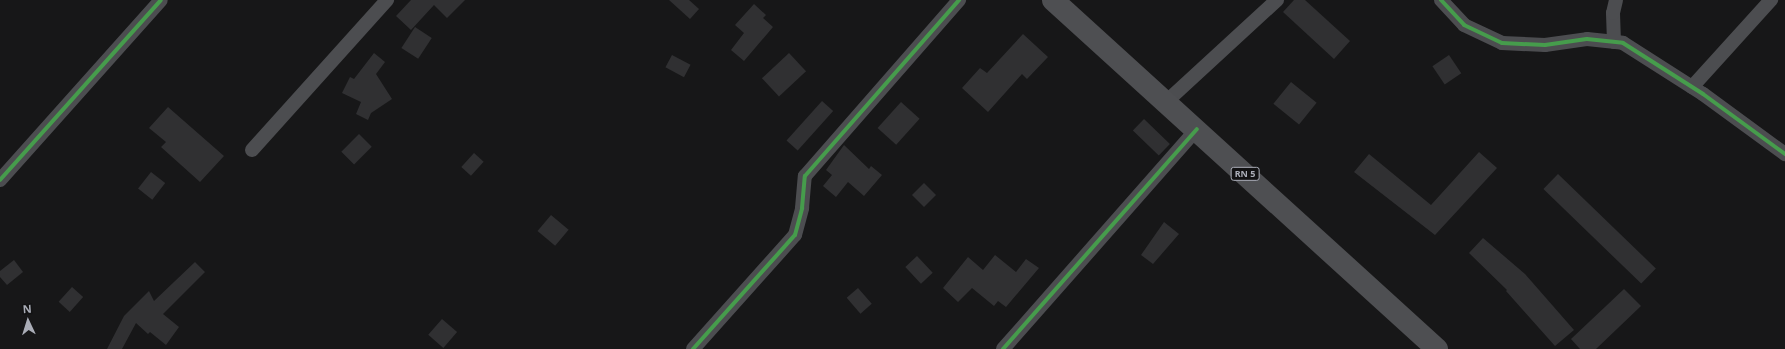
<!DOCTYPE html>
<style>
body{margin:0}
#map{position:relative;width:1785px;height:349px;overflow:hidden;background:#171718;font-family:"Noto Sans",sans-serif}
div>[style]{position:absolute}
.building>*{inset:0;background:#303032;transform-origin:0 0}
.street>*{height:14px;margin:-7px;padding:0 7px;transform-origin:7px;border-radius:7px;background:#4c4d50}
.primary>*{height:22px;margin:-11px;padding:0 11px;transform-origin:11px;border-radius:11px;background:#4e4f52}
.cycleway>*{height:4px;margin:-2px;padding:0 2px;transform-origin:2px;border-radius:2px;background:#469c4c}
span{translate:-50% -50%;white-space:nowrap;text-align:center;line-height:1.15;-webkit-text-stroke:4px #121213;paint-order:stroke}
.shield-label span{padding:1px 3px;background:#121213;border:1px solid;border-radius:3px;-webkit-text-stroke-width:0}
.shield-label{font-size:9px;color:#aaadb7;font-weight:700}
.north{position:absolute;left:8px;top:301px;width:40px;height:40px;-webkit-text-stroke:3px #121213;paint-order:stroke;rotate:356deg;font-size:11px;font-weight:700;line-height:16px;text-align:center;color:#aaadb7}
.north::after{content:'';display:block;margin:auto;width:14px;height:18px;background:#aaadb7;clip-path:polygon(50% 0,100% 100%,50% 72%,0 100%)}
</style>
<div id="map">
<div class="building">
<i style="clip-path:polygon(411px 0,465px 0,447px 18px,434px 5px,411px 30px,396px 16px)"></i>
<i style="clip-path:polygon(669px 0,689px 0,699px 9px,690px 19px)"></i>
<i style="clip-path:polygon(1294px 0,1305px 0,1350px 41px,1334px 59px,1283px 12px)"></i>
<i style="clip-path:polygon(754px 4px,766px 15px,763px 18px,773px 27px,744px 61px,731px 50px,744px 33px,735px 25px)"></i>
<i style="left:415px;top:27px;width:20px;height:25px;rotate:33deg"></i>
<i style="clip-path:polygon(1023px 34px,1048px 57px,1027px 79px,1022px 74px,988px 112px,962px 88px,980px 68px,987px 73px)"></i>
<i style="clip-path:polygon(374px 53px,385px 62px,376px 74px,392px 99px,371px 113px,368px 120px,356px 114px,361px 102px,342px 93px,350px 77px,354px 79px)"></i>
<i style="left:789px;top:53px;width:25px;height:37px;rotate:47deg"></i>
<i style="left:672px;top:55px;width:21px;height:14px;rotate:28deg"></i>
<i style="left:1449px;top:55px;width:22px;height:20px;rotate:56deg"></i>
<i style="left:1291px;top:82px;width:33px;height:28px;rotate:39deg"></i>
<i style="left:822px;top:101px;width:15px;height:53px;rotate:42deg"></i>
<i style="left:901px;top:102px;width:25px;height:35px;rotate:42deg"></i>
<i style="clip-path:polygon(168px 107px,224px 156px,200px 182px,161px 147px,166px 142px,149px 128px)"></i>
<i style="left:1144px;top:119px;width:36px;height:16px;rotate:44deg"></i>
<i style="left:359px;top:134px;width:18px;height:25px;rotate:45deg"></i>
<i style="clip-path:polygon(844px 145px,869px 169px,871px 166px,882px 175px,864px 196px,848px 182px,836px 197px,823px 186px,832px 175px,826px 170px)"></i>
<i style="clip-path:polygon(1479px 152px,1497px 168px,1435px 235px,1354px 172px,1369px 154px,1431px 205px)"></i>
<i style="left:474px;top:153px;width:13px;height:19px;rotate:42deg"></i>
<i style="left:151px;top:172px;width:18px;height:21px;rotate:38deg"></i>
<i style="left:1558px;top:174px;width:136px;height:21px;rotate:44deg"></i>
<i style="left:924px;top:183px;width:17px;height:17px;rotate:45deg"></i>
<i style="left:551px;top:215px;width:23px;height:21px;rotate:40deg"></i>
<i style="clip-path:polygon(1164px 222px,1179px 234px,1153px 264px,1141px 255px)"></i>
<i style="clip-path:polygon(1483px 238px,1525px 274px,1574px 330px,1555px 346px,1506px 291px,1507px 290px,1469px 253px)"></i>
<i style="clip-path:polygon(995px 255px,1016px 272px,1026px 259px,1039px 268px,1006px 307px,998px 301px,994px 306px,972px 288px,958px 302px,943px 288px,968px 257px,983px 270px)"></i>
<i style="left:917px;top:256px;width:23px;height:16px;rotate:47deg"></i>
<i style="clip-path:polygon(14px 260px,23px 272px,7px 285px,0 277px,0 271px)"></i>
<i style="clip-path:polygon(195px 262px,205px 272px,163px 314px,179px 327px,166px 345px,150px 332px,148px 334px,136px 323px,122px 349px,107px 349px,124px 316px,149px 291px,154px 301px)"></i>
<i style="left:72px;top:287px;width:15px;height:20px;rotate:42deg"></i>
<i style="left:858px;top:288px;width:21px;height:15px;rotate:49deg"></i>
<i style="clip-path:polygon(1624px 289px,1641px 306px,1596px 349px,1580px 349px,1571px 339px)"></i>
<i style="left:442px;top:319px;width:20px;height:21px;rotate:41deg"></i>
</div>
<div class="street">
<i style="left:1441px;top:0;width:34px;rotate:47deg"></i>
<i style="left:1464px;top:25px;width:42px;rotate:25.3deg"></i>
<i style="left:1502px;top:43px;width:43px;rotate:2.7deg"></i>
<i style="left:1545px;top:45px;width:42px;rotate:-8.1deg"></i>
<i style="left:1587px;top:39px;width:36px;rotate:6deg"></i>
<i style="left:1623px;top:43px;width:95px;rotate:32.5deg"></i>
<i style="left:1703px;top:94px;width:102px;rotate:36.2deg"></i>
<i style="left:1614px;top:42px;width:29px;rotate:-92deg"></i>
<i style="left:1613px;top:13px;width:13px;rotate:-77deg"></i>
<i style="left:1692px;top:87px;width:118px;rotate:-47.8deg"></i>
<i style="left:1166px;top:102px;width:151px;rotate:-42.6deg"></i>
<i style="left:252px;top:150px;width:202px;rotate:-48deg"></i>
<i style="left:0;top:180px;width:241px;rotate:-48.2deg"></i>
<i style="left:693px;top:349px;width:153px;rotate:-48.2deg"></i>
<i style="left:795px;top:235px;width:28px;rotate:-75deg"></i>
<i style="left:802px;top:208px;width:32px;rotate:-85deg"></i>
<i style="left:805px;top:176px;width:234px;rotate:-48.8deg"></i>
<i style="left:1003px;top:349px;width:293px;rotate:-48.6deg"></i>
</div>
<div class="primary">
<i style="left:1053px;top:0;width:519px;rotate:42.27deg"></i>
</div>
<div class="cycleway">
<i style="left:1441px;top:0;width:34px;rotate:47deg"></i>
<i style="left:1464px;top:25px;width:42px;rotate:25.3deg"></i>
<i style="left:1502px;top:43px;width:43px;rotate:2.7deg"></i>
<i style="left:1545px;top:45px;width:42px;rotate:-8.1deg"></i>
<i style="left:1587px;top:39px;width:36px;rotate:6deg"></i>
<i style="left:1623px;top:43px;width:95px;rotate:32.5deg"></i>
<i style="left:1703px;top:94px;width:102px;rotate:36.2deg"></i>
<i style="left:0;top:180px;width:241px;rotate:-48.2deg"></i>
<i style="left:693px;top:349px;width:153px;rotate:-48.2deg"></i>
<i style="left:795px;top:235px;width:28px;rotate:-75deg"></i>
<i style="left:802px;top:208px;width:32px;rotate:-85deg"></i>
<i style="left:805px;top:176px;width:234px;rotate:-48.8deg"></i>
<i style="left:1003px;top:349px;width:293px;rotate:-48.6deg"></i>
</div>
<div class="shield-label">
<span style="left:1245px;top:174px">RN 5</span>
</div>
<div class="north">N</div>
</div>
